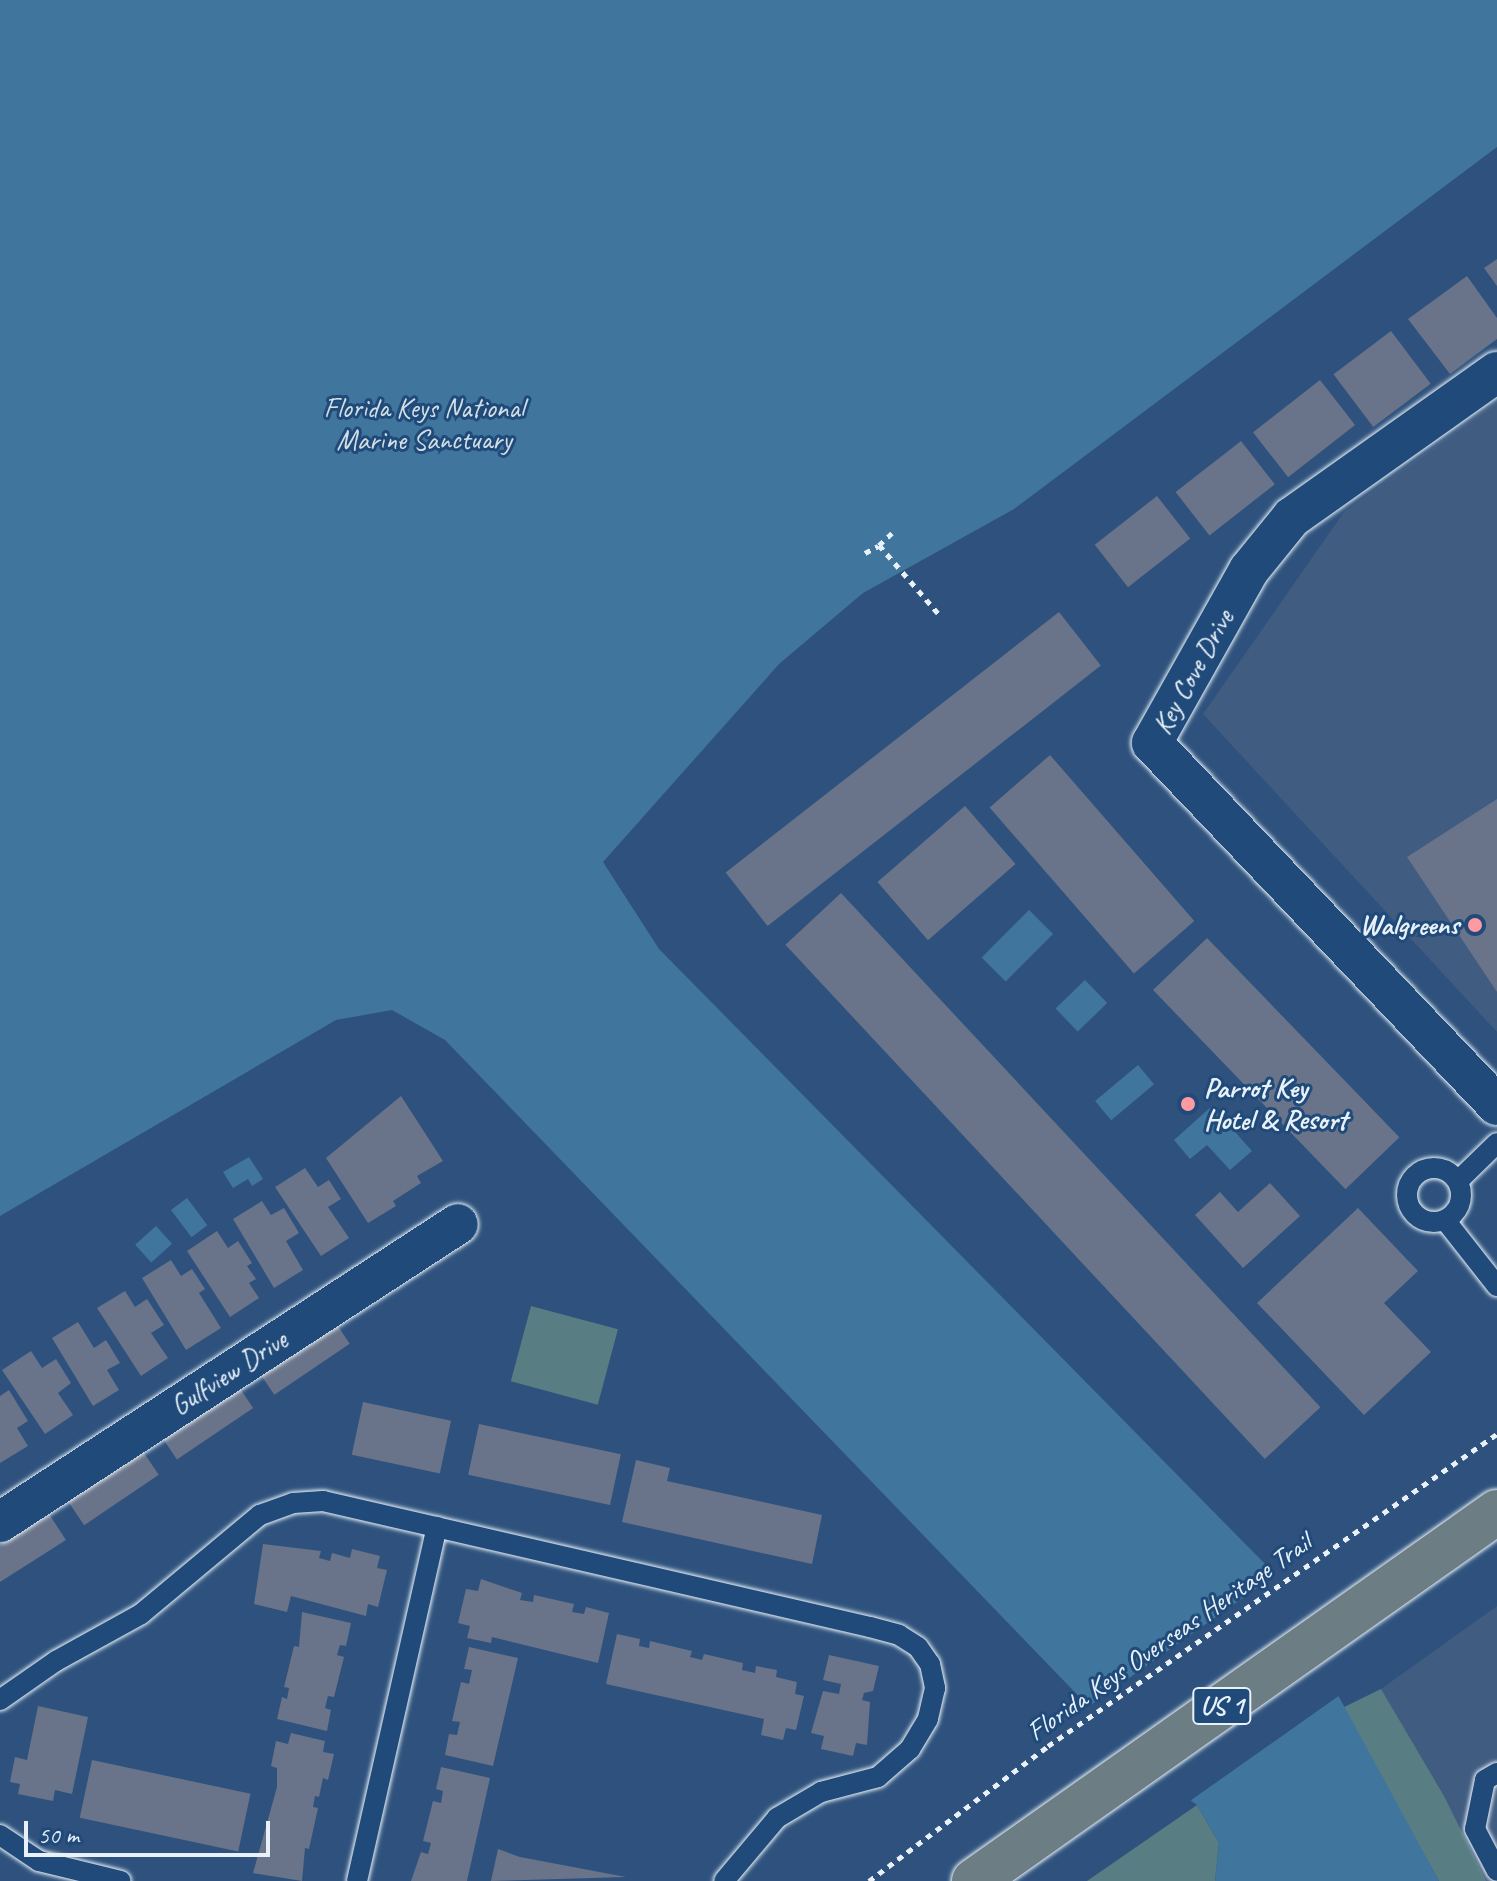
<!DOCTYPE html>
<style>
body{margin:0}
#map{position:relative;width:1497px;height:1881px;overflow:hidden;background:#2e527d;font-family:Caveat,sans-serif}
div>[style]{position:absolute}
.built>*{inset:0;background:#405c81}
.green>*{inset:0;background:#587d82;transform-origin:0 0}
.water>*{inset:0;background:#40759d;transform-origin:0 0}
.pier>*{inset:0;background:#2e527d}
.building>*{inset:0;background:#697389;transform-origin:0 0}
.path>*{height:5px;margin-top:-2.5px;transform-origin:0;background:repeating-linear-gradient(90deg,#e8f1f8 0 6px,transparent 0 12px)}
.roads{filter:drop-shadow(0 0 2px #e8f1f8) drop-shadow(0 0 2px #e8f1f8)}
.service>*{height:20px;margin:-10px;padding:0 10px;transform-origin:10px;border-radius:10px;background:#1f4a7a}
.service>.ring{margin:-10px;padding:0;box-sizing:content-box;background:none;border:20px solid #1f4a7a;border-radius:50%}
.minor>*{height:40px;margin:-20px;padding:0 20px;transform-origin:20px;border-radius:20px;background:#1f4a7a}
.primary>*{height:44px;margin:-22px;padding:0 22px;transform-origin:22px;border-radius:22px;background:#6d7d84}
.dots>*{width:22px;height:22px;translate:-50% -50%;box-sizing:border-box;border:4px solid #1f4a7a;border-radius:50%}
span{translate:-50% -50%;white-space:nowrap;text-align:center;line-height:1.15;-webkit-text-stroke:6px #1f4a7a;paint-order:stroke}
.shield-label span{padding:2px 6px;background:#1f4a7a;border:2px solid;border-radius:6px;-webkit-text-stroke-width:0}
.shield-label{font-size:26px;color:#e8f1f8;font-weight:700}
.park-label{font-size:28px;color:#d2e0e6}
.street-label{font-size:28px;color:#e8f1f8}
.poi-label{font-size:28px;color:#e8f1f8;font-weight:700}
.right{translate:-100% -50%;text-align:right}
.left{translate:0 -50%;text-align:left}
.scale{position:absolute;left:24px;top:1821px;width:246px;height:36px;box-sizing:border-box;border:4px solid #e8f1f8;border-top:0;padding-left:10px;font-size:24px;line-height:28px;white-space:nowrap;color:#e8f1f8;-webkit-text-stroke:6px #1f4a7a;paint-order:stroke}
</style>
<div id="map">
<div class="built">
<i style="clip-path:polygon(1497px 401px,1497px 1032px,1203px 714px,1344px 512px)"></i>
<i style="clip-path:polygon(1497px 1606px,1497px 1881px,1486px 1881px,1381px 1689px)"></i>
</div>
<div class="green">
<i style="left:531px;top:1306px;width:90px;height:78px;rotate:15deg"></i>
<i style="clip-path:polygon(1381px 1689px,1444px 1796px,1486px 1881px,1439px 1881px,1342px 1708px)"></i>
<i style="clip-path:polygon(1197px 1805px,1219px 1843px,1215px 1881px,1087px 1881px)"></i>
</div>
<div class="water">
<i style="clip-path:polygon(0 0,1497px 0,1497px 147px,1014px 509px,863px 593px,779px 664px,603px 862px,659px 949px,1269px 1568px,1439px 1881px,1215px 1881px,1219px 1843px,1197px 1805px,1153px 1773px,445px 1040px,392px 1010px,336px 1020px,0 1216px)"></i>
<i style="left:1029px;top:910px;width:34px;height:67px;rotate:45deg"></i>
<i style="left:1085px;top:980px;width:32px;height:41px;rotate:46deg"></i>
<i style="left:1138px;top:1065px;width:25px;height:56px;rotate:50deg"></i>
<i style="clip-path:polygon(1212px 1106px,1252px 1151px,1230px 1170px,1207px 1145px,1190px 1159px,1174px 1140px)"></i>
<i style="clip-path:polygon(249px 1157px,263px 1179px,252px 1186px,248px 1179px,233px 1188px,223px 1172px)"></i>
<i style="left:187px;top:1198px;width:34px;height:20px;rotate:53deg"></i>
<i style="left:156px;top:1226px;width:24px;height:28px;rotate:48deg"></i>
</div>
<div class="pier">
<i style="clip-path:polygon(1277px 1574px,1340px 1695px,1187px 1803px,1150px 1777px,1085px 1709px)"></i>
</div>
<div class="building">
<i style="clip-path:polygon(1497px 259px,1497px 286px,1484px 268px)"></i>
<i style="clip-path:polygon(1467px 276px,1497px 318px,1497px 339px,1450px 374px,1408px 319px)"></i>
<i style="left:1391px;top:331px;width:66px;height:72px;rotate:53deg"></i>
<i style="left:1320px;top:380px;width:57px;height:85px;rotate:52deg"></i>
<i style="left:1241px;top:441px;width:55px;height:83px;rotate:52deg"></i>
<i style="left:1157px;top:496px;width:54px;height:79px;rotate:52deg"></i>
<i style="left:1059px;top:612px;width:68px;height:423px;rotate:52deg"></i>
<i style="left:1050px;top:755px;width:220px;height:80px;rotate:49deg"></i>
<i style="clip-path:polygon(1497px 799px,1497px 992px,1407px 857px)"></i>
<i style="left:965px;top:806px;width:77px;height:116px;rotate:49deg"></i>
<i style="left:841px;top:893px;width:703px;height:76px;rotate:47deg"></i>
<i style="left:1207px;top:938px;width:277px;height:75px;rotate:46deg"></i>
<i style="clip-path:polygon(401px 1096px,443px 1161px,417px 1176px,421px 1183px,393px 1201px,396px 1206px,368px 1223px,326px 1158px)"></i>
<i style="clip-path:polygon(305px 1168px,318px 1187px,329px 1180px,341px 1199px,328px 1207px,349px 1238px,321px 1256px,275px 1187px)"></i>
<i style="clip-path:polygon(1270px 1183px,1300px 1216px,1243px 1268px,1195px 1215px,1220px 1192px,1238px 1212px)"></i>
<i style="clip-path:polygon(262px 1201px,271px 1215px,284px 1208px,299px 1233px,286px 1241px,303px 1270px,274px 1288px,233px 1219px)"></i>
<i style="clip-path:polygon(1358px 1208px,1418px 1271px,1384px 1303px,1431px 1352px,1364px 1415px,1257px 1303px)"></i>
<i style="clip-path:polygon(217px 1231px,228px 1248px,238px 1241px,252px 1263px,247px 1266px,256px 1279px,249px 1283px,259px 1298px,230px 1317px,187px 1251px)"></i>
<i style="clip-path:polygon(171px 1260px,181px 1276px,192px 1269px,205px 1289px,199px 1293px,221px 1328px,186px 1350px,142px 1278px)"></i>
<i style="clip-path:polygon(125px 1291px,135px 1307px,147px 1299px,164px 1325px,151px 1333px,168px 1358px,141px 1376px,97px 1308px)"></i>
<i style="left:333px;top:1319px;width:30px;height:91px;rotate:56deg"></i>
<i style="clip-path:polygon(78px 1322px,94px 1348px,106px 1340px,120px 1363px,107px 1370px,119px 1390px,93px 1406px,52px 1338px)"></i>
<i style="clip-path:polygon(31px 1351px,42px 1368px,56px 1359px,71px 1383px,58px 1393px,73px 1415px,45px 1434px,2px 1370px)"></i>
<i style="left:237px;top:1384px;width:29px;height:92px;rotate:56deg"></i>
<i style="clip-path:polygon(9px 1390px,28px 1421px,17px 1428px,28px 1446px,0 1463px,0 1396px)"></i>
<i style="left:363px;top:1402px;width:90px;height:54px;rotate:12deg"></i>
<i style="left:479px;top:1424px;width:145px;height:52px;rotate:12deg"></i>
<i style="left:142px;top:1450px;width:30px;height:90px;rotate:56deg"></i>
<i style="clip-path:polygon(636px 1460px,670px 1468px,667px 1481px,822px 1515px,812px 1564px,622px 1522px)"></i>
<i style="clip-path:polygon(49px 1514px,66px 1540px,0 1582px,0 1545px)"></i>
<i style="clip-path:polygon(263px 1544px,321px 1551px,319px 1558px,330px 1561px,332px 1553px,350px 1558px,352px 1549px,380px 1556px,377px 1568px,387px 1570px,378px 1607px,368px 1604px,366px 1616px,291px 1596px,287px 1612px,254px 1604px)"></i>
<i style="clip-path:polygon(481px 1579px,522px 1593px,520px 1600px,533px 1602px,534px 1595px,574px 1604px,572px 1612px,584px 1614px,586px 1607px,609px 1613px,598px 1663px,492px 1637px,491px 1643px,467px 1638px,470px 1626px,458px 1623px,466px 1589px,478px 1591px)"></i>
<i style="clip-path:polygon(302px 1612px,351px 1623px,346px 1646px,340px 1645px,337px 1655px,344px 1657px,334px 1697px,328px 1696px,325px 1708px,331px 1710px,327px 1731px,277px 1719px,282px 1697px,287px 1699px,289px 1688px,284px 1687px,294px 1646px,299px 1647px)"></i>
<i style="clip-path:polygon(617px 1634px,640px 1639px,639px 1646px,649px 1648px,650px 1641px,692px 1651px,690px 1657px,702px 1660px,704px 1654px,743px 1663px,742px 1670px,755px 1673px,756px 1666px,777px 1670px,776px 1677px,797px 1682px,795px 1694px,804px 1696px,796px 1730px,786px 1728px,783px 1740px,761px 1735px,764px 1719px,606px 1684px)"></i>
<i style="clip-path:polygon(469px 1647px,518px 1658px,493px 1766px,445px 1755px,449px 1734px,457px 1735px,460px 1722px,452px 1721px,461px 1682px,469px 1684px,472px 1670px,464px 1669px)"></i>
<i style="clip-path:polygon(829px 1655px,879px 1666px,873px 1691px,864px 1693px,862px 1700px,870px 1702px,867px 1745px,856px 1743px,853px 1756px,821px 1749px,824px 1736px,811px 1733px,823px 1691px,839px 1694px,841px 1684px,823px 1680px)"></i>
<i style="clip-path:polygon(38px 1706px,88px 1717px,72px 1794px,55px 1790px,53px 1801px,18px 1794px,20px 1784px,10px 1782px,15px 1757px,27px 1760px)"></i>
<i style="clip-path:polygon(291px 1733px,325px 1741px,323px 1752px,334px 1754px,328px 1780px,323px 1778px,319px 1797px,315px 1796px,313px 1807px,318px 1808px,309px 1849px,305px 1848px,302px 1881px,253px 1873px,277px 1787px,277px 1768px,271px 1766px,276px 1741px,288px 1744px)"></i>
<i style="left:92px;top:1760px;width:162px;height:59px;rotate:12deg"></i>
<i style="clip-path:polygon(441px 1767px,490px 1778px,467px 1881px,411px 1881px,421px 1852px,428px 1854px,431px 1843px,423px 1841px,433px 1801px,441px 1803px,443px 1791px,436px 1789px)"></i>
<i style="clip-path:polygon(498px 1849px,520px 1857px,626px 1877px,491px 1881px)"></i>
</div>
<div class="path">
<i style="left:892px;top:533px;width:18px;rotate:137deg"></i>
<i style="left:879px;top:545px;width:90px;rotate:49.1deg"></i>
<i style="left:865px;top:553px;width:15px;rotate:-28deg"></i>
<i style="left:869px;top:1881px;width:224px;rotate:-37deg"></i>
<i style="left:1048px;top:1746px;width:547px;rotate:-34.79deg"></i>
</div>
<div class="roads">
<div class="service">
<i class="ring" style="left:1407px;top:1168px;width:34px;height:34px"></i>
<i style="left:1458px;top:1181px;width:54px;rotate:-44.3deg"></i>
<i style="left:1445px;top:1220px;width:84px;rotate:51.8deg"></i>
<i style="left:0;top:1700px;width:68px;rotate:-34.9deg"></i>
<i style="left:56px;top:1661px;width:97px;rotate:-28.9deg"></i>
<i style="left:141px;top:1614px;width:155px;rotate:-39.8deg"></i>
<i style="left:260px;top:1515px;width:35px;rotate:-20deg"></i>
<i style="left:293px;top:1503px;width:30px;rotate:-4deg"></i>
<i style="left:323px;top:1501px;width:561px;rotate:12.97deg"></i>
<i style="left:870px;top:1627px;width:30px;rotate:15deg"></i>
<i style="left:899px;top:1635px;width:22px;rotate:32deg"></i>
<i style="left:918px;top:1647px;width:21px;rotate:55deg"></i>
<i style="left:930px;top:1664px;width:25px;rotate:78deg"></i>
<i style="left:935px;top:1688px;width:32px;rotate:103deg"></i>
<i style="left:928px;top:1719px;width:35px;rotate:121deg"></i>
<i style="left:910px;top:1749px;width:43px;rotate:138.8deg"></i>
<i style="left:878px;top:1777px;width:59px;rotate:165.3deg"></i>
<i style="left:821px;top:1792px;width:51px;rotate:149.4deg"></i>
<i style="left:777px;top:1818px;width:82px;rotate:130.1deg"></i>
<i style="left:1497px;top:1773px;width:14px;rotate:150deg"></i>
<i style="left:1485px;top:1780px;width:50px;rotate:101.5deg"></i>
<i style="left:1475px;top:1829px;width:47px;rotate:62.4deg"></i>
<i style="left:0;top:1835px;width:47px;rotate:33.7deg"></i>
<i style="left:39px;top:1861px;width:84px;rotate:13.7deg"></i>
<i style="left:357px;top:1881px;width:363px;rotate:-77.3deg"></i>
</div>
<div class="minor">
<i style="left:1497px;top:372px;width:251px;rotate:144.7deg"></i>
<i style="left:1292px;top:517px;width:68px;rotate:129.1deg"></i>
<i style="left:1249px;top:570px;width:198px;rotate:119.3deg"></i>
<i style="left:1152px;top:743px;width:500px;rotate:46.38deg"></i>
<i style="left:0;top:1522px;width:546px;rotate:-33.05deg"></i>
</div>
<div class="primary">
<i style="left:974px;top:1881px;width:640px;rotate:-35.2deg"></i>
</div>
</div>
<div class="dots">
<i style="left:1475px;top:925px;background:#ff9aa2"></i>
<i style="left:1188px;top:1104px;background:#ff9aa2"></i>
</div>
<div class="shield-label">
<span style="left:1222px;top:1706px">US 1</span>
</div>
<div class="park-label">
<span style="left:424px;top:424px">Florida Keys National<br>Marine Sanctuary</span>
</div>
<div class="street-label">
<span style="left:1193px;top:672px;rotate:-61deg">Key Cove Drive</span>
<span style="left:229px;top:1373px;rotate:-33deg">Gulfview Drive</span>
<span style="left:1169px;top:1637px;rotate:-35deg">Florida Keys Overseas Heritage Trail</span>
</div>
<div class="poi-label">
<span class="right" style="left:1459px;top:925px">Walgreens</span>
<span class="left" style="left:1204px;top:1104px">Parrot Key<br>Hotel &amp; Resort</span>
</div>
<div class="scale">50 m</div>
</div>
